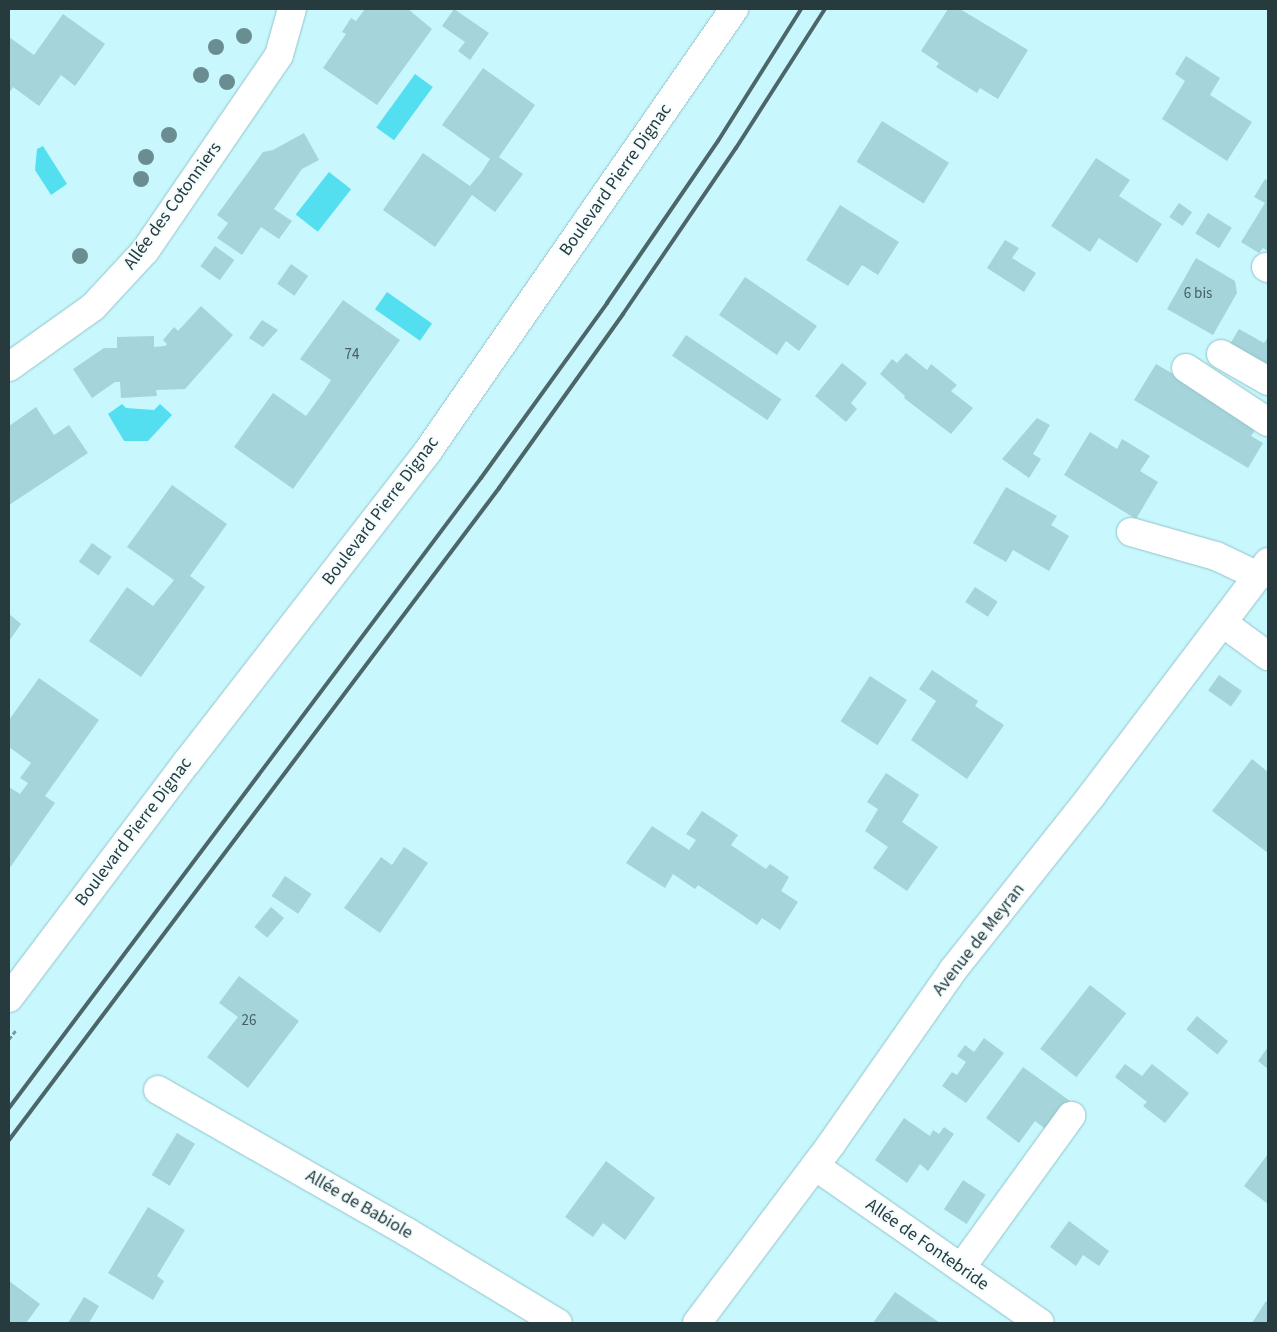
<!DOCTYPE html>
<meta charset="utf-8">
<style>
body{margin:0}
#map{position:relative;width:1277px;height:1332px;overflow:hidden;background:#c8f8fe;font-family:"Source Sans 3",sans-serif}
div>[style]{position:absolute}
.water>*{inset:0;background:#53dfef;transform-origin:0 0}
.building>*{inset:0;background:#a5d4da;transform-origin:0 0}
.path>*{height:3px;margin-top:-1.5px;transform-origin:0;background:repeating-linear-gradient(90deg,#799b9f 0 4px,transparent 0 6.5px)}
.roads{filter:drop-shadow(0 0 1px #94c3c8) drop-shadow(0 0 1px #94c3c8)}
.minor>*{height:28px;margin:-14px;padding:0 14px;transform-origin:14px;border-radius:14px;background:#fff}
.rail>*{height:4px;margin:-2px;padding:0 2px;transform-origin:2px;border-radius:2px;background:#4c666a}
.trees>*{width:16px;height:16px;margin:-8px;border-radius:50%;background:#6a8d91}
span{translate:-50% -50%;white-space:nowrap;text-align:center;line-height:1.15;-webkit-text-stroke:4px #f4fdfe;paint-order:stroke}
.number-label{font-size:15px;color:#466064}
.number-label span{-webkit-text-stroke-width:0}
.street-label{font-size:18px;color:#273a3d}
.frame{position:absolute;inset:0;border:10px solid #273a3d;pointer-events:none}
</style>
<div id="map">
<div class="water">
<i style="left:415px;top:74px;width:22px;height:66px;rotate:36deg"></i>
<i style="clip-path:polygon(43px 146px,67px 184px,51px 195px,35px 170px,37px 149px)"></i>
<i style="left:329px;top:172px;width:28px;height:54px;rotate:38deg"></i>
<i style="left:387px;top:292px;width:55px;height:21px;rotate:35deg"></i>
<i style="clip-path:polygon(122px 404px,126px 408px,154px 410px,160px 404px,172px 415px,148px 441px,124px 441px,108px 414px)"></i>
</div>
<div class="building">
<i style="clip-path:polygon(365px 9px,408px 9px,432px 29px,377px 105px,323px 68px,346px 34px,342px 32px,351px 18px,356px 21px)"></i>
<i style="clip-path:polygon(454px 9px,489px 33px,470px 60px,458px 51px,465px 42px,442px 26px)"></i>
<i style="clip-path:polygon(948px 9px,960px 9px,1028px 50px,998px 99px,980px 88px,977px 93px,936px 67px,939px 63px,921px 51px)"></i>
<i style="clip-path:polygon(63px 14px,105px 44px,75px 86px,61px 75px,39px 106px,13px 87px,9px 93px,9px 37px,34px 55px)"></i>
<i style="clip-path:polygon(1186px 56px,1220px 78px,1210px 95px,1252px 122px,1227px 161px,1162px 119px,1185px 81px,1175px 74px)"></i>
<i style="clip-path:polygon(483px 68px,535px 105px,499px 157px,523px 174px,495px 212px,472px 195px,435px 247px,383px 210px,423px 153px,470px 186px,481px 173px,490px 159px,442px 125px)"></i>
<i style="left:882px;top:121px;width:79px;height:48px;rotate:32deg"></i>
<i style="clip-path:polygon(304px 133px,319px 160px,302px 169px,274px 209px,292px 221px,279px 239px,261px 227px,242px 255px,217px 238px,228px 223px,217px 215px,263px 152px,273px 150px)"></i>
<i style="clip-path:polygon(1096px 158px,1130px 180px,1119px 196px,1162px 224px,1137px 263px,1099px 238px,1090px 252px,1051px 226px)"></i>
<i style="clip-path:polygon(1265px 179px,1268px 181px,1268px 251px,1263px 248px,1259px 253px,1241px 242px,1265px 203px,1254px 197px)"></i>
<i style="left:1179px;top:203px;width:16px;height:17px;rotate:35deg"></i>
<i style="clip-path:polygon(840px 205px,899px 242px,878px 275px,862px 265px,848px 286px,806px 260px)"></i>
<i style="left:1208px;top:213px;width:28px;height:24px;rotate:32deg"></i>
<i style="clip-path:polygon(1005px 240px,1019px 248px,1012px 258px,1036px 273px,1024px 292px,987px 268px)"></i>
<i style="left:215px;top:246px;width:24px;height:25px;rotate:36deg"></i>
<i style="clip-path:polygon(1196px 258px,1235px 281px,1237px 293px,1213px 335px,1167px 309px)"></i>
<i style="left:291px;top:264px;width:21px;height:24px;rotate:35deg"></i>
<i style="clip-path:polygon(745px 277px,817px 326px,799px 351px,786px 341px,777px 355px,719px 315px)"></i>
<i style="clip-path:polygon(343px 300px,400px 340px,293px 489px,234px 447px,273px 393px,306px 416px,322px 394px,331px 380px,300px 359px)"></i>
<i style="clip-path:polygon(201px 306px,233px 335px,185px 389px,156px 390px,157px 396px,121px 398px,120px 382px,115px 382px,92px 398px,73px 369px,104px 348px,117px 348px,117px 337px,154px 336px,154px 347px,165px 346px,167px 344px,163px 340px,174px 327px,178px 331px)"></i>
<i style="clip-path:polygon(262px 320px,278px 330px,263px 347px,249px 338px)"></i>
<i style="clip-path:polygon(1239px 329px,1264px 343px,1268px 337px,1268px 367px,1230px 344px)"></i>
<i style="left:686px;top:335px;width:115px;height:25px;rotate:34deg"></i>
<i style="clip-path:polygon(906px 353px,927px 370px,931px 364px,957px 385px,951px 391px,973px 408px,951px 434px,904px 398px,905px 396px,880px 374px,892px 359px,897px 363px)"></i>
<i style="clip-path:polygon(842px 363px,867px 383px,851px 403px,857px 409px,846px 422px,815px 396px)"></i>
<i style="clip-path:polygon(1156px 364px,1259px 424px,1251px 436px,1263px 443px,1248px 468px,1134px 400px)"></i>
<i style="clip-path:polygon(36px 407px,54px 435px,69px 425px,88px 453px,9px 505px,9px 426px)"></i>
<i style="clip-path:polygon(1037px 418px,1050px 425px,1033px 454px,1041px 459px,1029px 478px,1002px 459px)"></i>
<i style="clip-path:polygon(1090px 432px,1117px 449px,1122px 439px,1150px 456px,1140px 471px,1158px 482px,1136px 519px,1064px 475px)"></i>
<i style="clip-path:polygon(172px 485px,227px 524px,190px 576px,205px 587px,141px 677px,89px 641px,127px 587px,153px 606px,174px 580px,127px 547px)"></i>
<i style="clip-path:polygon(1006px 487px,1057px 516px,1051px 525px,1069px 536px,1049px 571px,1013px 550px,1006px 562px,973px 543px)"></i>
<i style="left:92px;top:543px;width:24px;height:23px;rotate:35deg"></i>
<i style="left:975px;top:587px;width:27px;height:18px;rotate:33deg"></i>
<i style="clip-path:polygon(9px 614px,21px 624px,9px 641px)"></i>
<i style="clip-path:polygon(932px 670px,978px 701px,975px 706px,1004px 725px,967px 779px,911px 740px,936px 701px,919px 689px)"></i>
<i style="left:1219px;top:675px;width:28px;height:19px;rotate:35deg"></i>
<i style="left:870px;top:676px;width:44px;height:54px;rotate:33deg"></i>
<i style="clip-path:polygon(39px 678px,99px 720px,45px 796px,55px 803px,9px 869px,9px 787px,20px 794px,28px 783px,20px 778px,31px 763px,9px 747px,9px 720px)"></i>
<i style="clip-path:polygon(1252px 759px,1268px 772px,1268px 853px,1212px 811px)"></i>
<i style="clip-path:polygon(886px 773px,919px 795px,902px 822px,938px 847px,907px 891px,873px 868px,888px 847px,865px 831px,878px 809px,867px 802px)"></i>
<i style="clip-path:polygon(702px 811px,738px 835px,731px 845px,766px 869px,770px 864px,789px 877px,781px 891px,798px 902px,780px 930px,762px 918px,757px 925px,698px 885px,695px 889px,673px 874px,665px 888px,626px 863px,652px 826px,689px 850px,696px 840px,686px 834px)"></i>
<i style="clip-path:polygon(404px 847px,428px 863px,380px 933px,344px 908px,381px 857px,392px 865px)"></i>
<i style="left:285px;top:876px;width:32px;height:24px;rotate:34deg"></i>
<i style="left:271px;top:907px;width:17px;height:26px;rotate:40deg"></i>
<i style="clip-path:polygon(239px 976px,299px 1021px,248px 1088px,207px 1057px,238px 1017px,219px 1003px)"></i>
<i style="left:1090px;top:985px;width:46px;height:81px;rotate:38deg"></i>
<i style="left:1197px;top:1016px;width:40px;height:17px;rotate:39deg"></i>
<i style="clip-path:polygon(984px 1038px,1004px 1053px,966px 1103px,942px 1086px,952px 1072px,957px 1075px,966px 1062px,957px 1056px,965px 1045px,974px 1052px)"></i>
<i style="clip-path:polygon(1268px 1047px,1268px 1069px,1258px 1061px)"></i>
<i style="clip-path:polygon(1125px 1064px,1142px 1076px,1152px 1064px,1189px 1093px,1165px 1123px,1143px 1106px,1147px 1102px,1115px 1077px)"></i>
<i style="clip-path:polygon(1023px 1067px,1070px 1101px,1048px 1131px,1035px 1121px,1019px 1143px,986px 1118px)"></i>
<i style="clip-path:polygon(904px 1118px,930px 1136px,933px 1130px,939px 1134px,944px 1127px,954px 1134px,928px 1171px,920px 1164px,907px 1183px,875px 1160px)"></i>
<i style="left:177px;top:1133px;width:21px;height:49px;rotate:31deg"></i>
<i style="clip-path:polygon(1268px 1154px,1268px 1204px,1244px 1186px)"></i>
<i style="clip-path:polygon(606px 1161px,655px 1198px,625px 1240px,603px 1223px,593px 1237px,565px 1217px)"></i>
<i style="left:963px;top:1180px;width:27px;height:35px;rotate:33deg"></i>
<i style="clip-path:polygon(148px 1207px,185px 1230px,157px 1276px,164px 1281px,153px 1300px,108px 1273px)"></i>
<i style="clip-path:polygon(1069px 1221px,1109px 1251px,1099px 1266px,1083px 1255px,1076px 1266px,1050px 1247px)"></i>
<i style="clip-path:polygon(9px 1281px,40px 1304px,26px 1323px,9px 1323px)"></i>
<i style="clip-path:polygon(895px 1292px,940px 1323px,873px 1323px)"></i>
<i style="clip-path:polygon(84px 1297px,99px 1306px,89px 1323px,68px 1323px)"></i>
<i style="clip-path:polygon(1266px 1301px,1268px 1303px,1268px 1323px,1252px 1323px)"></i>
</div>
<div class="path">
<i style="left:9px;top:1039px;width:11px;rotate:-52deg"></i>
</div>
<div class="roads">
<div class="minor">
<i style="left:1266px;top:267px;width:2px;rotate:27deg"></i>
<i style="left:1221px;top:354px;width:54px;rotate:29.9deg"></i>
<i style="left:9px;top:367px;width:103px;rotate:-35.5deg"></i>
<i style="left:93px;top:307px;width:76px;rotate:-47.1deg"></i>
<i style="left:145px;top:251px;width:237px;rotate:-55.6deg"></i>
<i style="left:279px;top:55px;width:48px;rotate:-74.2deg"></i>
<i style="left:1186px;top:368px;width:98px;rotate:33.4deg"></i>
<i style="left:1131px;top:532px;width:88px;rotate:15.8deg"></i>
<i style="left:1216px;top:556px;width:47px;rotate:25.5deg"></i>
<i style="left:1223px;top:623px;width:56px;rotate:36.3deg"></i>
<i style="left:9px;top:998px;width:296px;rotate:-53deg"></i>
<i style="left:187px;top:762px;width:393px;rotate:-52.2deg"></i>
<i style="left:428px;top:451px;width:538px;rotate:-55.3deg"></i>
<i style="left:158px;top:1090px;width:287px;rotate:29.7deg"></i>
<i style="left:407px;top:1232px;width:176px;rotate:31.1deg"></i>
<i style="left:815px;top:1166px;width:274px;rotate:34.9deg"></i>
<i style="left:961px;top:1268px;width:188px;rotate:-54.1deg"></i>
<i style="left:697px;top:1323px;width:225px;rotate:-53.1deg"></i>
<i style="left:832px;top:1143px;width:211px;rotate:-55deg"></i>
<i style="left:953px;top:970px;width:223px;rotate:-51.5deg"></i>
<i style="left:1092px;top:795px;width:292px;rotate:-52.9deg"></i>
</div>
</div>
<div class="rail">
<i style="left:9px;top:1108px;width:787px;rotate:-53.16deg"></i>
<i style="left:481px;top:478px;width:216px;rotate:-54.2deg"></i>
<i style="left:607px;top:303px;width:196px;rotate:-55.6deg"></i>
<i style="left:718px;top:141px;width:156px;rotate:-57.8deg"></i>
<i style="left:9px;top:1140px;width:816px;rotate:-53.07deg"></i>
<i style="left:499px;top:488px;width:214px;rotate:-54.5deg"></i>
<i style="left:623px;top:314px;width:201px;rotate:-55.8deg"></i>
<i style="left:736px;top:148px;width:165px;rotate:-57.4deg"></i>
</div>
<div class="trees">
<i style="left:244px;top:36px"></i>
<i style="left:216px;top:47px"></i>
<i style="left:201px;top:75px"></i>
<i style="left:227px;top:82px"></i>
<i style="left:169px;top:135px"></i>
<i style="left:146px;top:157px"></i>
<i style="left:141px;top:179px"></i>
<i style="left:80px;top:256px"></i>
</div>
<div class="number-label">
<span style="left:1198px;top:294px">6 bis</span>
<span style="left:352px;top:355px">74</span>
<span style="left:249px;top:1021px">26</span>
</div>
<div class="street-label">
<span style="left:616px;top:180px;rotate:-55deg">Boulevard Pierre Dignac</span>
<span style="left:173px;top:206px;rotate:-54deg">Allée des Cotonniers</span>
<span style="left:381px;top:511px;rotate:-53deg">Boulevard Pierre Dignac</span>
<span style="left:134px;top:832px;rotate:-53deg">Boulevard Pierre Dignac</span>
<span style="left:979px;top:940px;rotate:-52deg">Avenue de Meyran</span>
<span style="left:359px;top:1205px;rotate:30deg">Allée de Babiole</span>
<span style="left:927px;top:1245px;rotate:35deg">Allée de Fontebride</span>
</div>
<div class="frame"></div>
</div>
